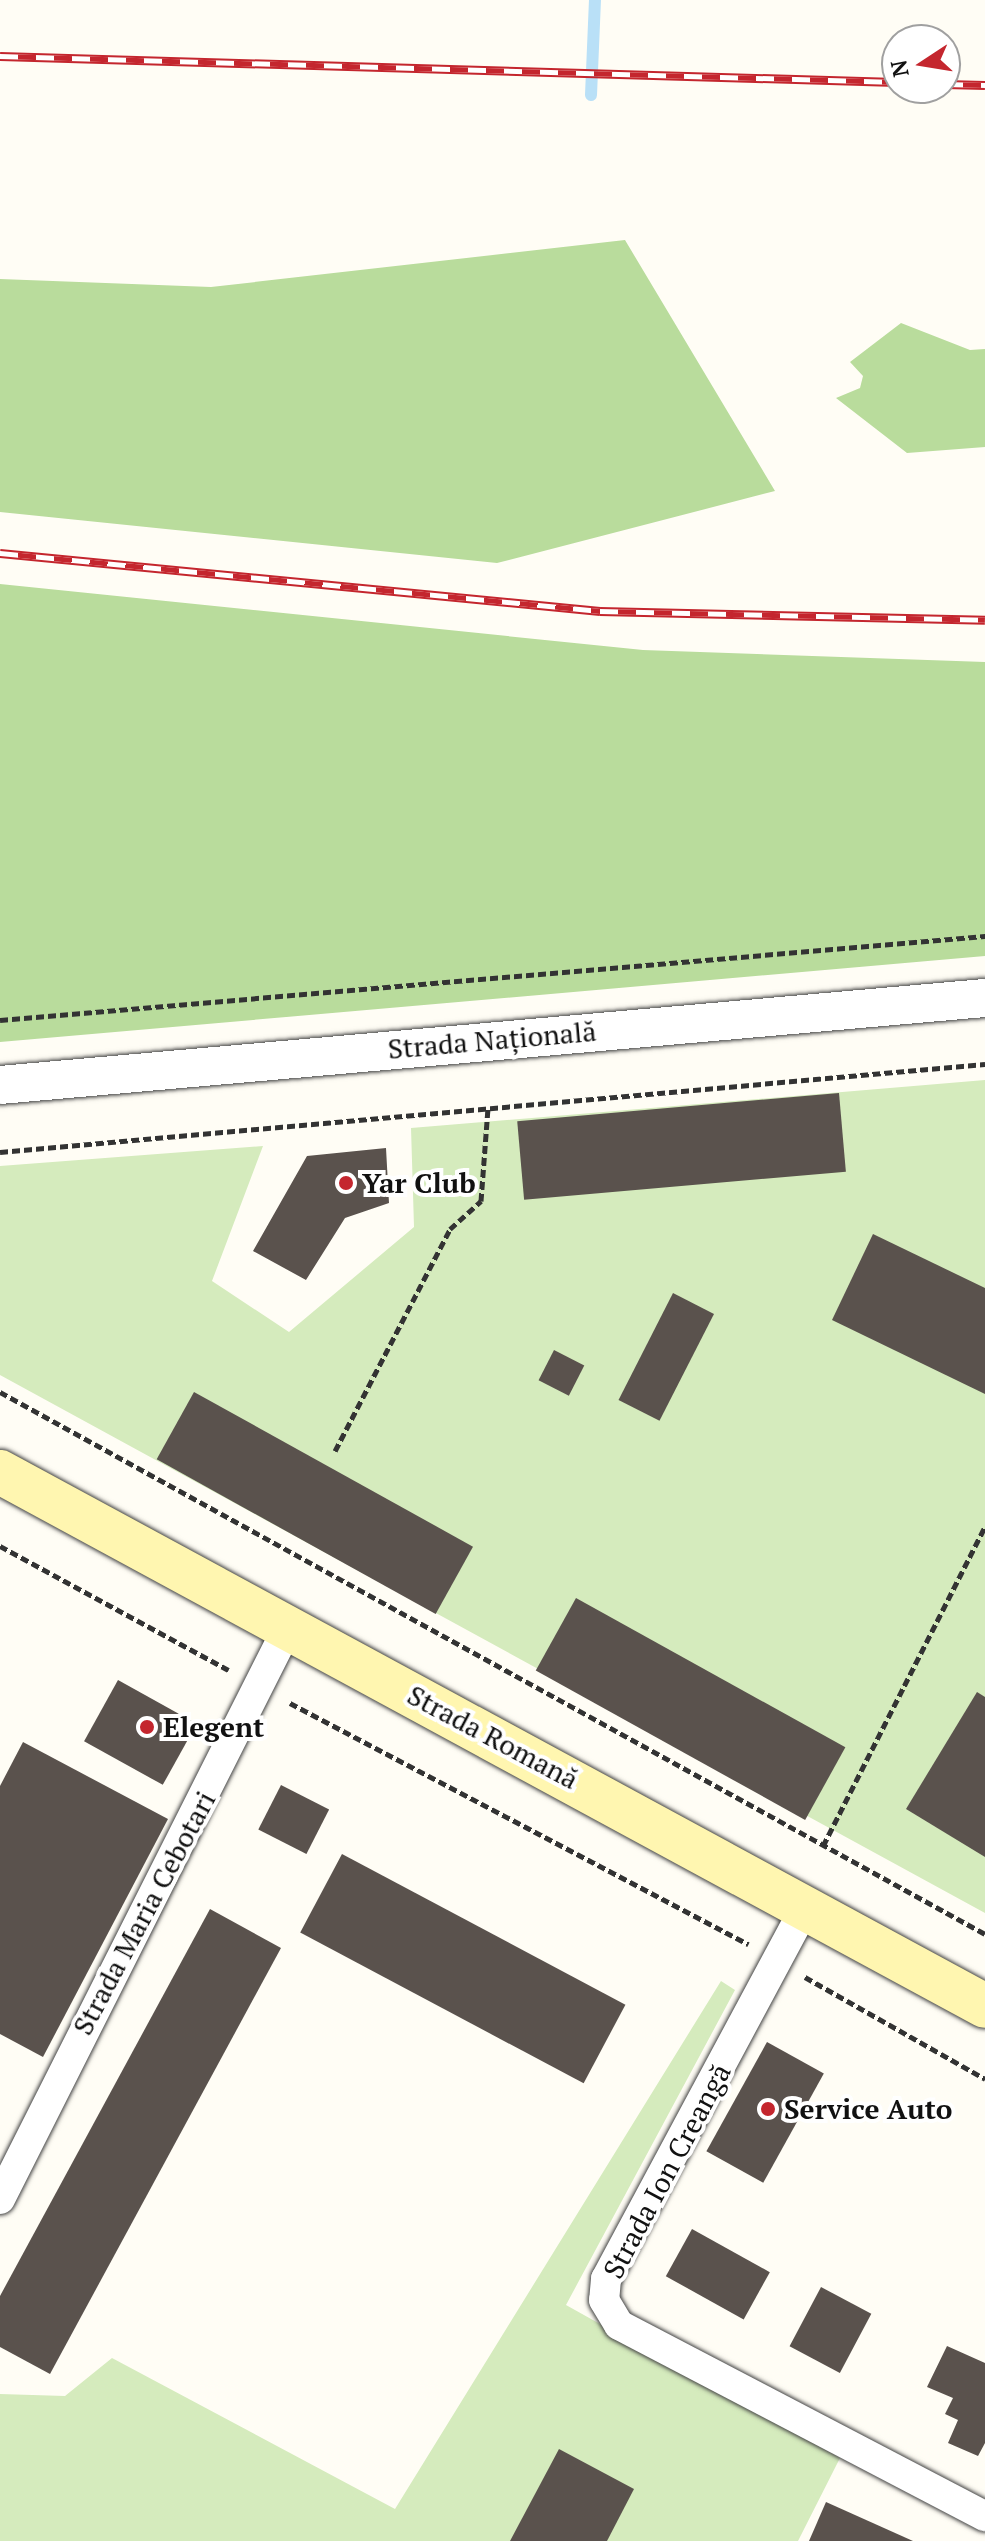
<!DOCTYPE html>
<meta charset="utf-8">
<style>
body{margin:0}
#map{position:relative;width:985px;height:2541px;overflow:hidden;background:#fffdf5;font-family:"PT Serif",serif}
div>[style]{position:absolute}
.green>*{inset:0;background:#d5ebbd}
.forest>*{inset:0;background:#b9dc9c}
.stream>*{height:12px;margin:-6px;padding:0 6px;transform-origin:6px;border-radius:6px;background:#b9e0f7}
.building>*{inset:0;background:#5a524d;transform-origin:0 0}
.path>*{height:5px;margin-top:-2.5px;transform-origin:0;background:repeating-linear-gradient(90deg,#333 0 8px,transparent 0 12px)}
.roads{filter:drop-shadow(0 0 2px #444) drop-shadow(0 0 2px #444)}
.minor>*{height:30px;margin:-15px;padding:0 15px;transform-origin:15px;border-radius:15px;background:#fff}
.tertiary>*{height:38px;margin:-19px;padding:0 19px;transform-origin:19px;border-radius:19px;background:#fff}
.secondary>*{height:44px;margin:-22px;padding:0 22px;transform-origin:22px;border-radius:22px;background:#fff6b0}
.rail>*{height:9px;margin-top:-4.5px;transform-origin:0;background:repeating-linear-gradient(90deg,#fff 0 18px,#c4262e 0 36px);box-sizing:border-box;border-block:2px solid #c4262e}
.dots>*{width:22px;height:22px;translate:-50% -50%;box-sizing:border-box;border:4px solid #fff;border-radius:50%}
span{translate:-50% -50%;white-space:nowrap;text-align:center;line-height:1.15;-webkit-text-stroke:8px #fff;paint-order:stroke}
.street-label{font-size:28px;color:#111}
.poi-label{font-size:28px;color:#111;font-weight:700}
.left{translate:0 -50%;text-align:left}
.north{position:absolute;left:881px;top:24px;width:80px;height:80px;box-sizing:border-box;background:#fff;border:2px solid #a0a0a0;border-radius:50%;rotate:258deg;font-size:22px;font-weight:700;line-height:32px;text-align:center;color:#111}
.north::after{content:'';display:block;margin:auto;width:28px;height:36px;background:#c4262e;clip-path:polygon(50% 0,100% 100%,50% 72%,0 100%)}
</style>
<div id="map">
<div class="green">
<i style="clip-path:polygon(985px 1080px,985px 1913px,0 1375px,0 1166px,263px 1146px,212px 1281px,289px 1332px,414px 1227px,411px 1128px)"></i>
<i style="clip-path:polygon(721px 1981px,735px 1990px,566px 2305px,840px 2458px,798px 2541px,0 2541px,0 2394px,65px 2396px,112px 2358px,395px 2509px)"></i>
</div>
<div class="forest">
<i style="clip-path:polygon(625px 240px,775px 491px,497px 563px,0 512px,0 279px,211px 287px)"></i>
<i style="clip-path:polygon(901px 323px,970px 350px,985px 349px,985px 447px,907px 453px,836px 398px,860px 388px,863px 376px,850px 362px)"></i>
<i style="clip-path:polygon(0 584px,643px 650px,985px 662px,985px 956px,0 1042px)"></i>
</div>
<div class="stream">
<i style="left:591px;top:95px;width:95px;rotate:-87.6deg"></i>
</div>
<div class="building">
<i style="left:839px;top:1093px;width:79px;height:323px;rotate:85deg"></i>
<i style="clip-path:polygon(386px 1148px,389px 1203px,345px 1218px,306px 1280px,253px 1251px,307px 1156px)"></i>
<i style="clip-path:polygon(873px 1234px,985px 1288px,985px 1394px,832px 1320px)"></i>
<i style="left:673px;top:1293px;width:46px;height:120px;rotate:27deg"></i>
<i style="left:554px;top:1350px;width:34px;height:34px;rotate:27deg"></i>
<i style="left:194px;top:1392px;width:319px;height:77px;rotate:29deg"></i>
<i style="left:576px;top:1598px;width:308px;height:83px;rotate:29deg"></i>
<i style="left:118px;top:1680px;width:90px;height:70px;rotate:29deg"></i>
<i style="clip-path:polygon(977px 1692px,985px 1697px,985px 1857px,906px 1809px)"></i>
<i style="clip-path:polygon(23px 1742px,168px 1819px,43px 2057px,0 2034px,0 1786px)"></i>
<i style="left:281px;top:1785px;width:54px;height:50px;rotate:27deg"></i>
<i style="left:342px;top:1854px;width:321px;height:89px;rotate:28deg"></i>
<i style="clip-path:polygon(210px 1909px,281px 1948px,50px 2374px,0 2347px,0 2296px)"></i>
<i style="left:767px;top:2042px;width:65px;height:125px;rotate:29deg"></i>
<i style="left:692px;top:2229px;width:89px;height:54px;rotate:29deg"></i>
<i style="left:821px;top:2287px;width:57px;height:67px;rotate:28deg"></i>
<i style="clip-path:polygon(947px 2346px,985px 2363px,985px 2443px,978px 2456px,948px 2443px,958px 2420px,945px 2414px,953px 2398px,927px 2387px)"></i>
<i style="clip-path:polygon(559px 2449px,634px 2489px,607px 2541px,510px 2541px)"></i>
<i style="clip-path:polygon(826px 2502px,913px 2541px,809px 2541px)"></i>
</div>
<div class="path">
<i style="left:0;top:1020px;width:989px;rotate:-4.87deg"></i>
<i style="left:0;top:1152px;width:989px;rotate:-5.11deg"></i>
<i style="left:0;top:1392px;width:1124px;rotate:28.82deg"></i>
<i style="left:335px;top:1451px;width:250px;rotate:-62.6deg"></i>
<i style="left:450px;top:1229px;width:42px;rotate:-42.1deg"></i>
<i style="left:481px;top:1201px;width:94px;rotate:-85.7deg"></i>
<i style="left:0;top:1546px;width:260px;rotate:28.5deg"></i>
<i style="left:290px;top:1703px;width:518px;rotate:27.75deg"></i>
<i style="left:823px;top:1846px;width:358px;rotate:-63.1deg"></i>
<i style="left:805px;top:1977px;width:207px;rotate:29.5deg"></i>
</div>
<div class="roads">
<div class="minor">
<i style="left:806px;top:1906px;width:423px;rotate:118.2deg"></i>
<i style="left:606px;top:2279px;width:21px;rotate:95deg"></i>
<i style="left:604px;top:2300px;width:29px;rotate:59deg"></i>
<i style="left:619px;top:2325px;width:413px;rotate:27.6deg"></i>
<i style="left:0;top:2199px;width:640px;rotate:-63.27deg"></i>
</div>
<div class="tertiary">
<i style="left:0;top:1085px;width:989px;rotate:-5.05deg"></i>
</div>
<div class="secondary">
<i style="left:0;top:1472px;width:1120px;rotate:28.46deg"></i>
</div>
</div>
<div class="rail">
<i style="left:0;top:56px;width:897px;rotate:1.66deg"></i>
<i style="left:945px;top:84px;width:40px;rotate:1.4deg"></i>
<i style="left:0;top:553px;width:603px;rotate:5.52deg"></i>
<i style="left:600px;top:611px;width:385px;rotate:1.3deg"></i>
</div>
<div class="dots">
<i style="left:346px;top:1183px;background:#c4262e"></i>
<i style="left:147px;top:1727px;background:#c4262e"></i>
<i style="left:768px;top:2109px;background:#c4262e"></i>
</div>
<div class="street-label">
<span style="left:492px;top:1040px;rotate:-5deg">Strada Națională</span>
<span style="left:493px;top:1737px;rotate:28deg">Strada Romană</span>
<span style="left:144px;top:1913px;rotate:-62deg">Strada Maria Cebotari</span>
<span style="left:667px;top:2171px;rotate:-62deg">Strada Ion Creangă</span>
</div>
<div class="poi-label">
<span class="left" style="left:362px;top:1183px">Yar Club</span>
<span class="left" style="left:163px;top:1727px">Elegent</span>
<span class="left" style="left:784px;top:2109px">Service Auto</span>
</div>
<div class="north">N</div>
</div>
